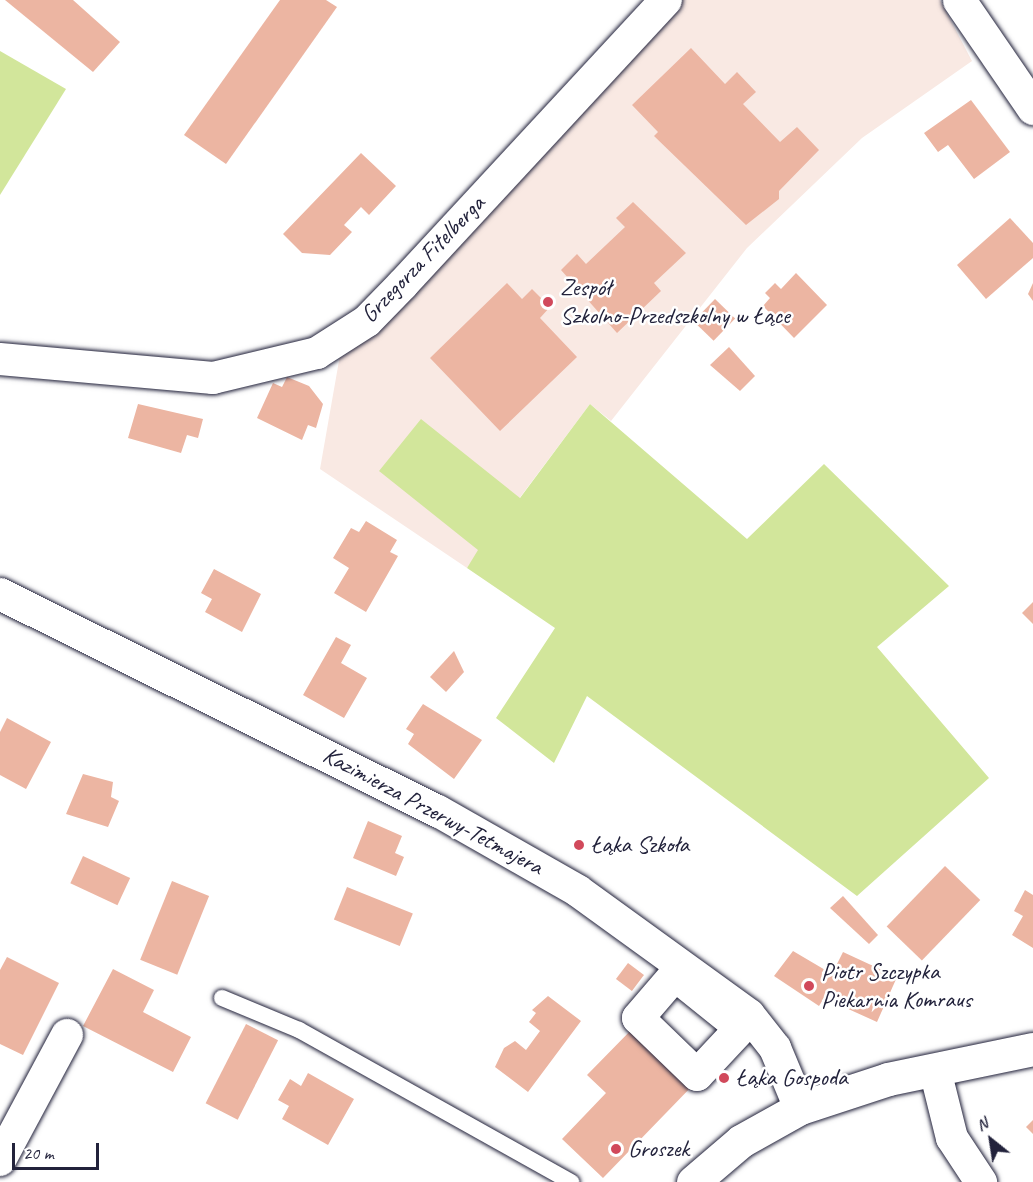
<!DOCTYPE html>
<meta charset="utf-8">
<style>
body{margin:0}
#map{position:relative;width:1033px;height:1182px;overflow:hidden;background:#fff;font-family:Caveat,sans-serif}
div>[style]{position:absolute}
.built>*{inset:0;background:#f9e9e3}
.green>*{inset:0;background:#d2e69b}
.building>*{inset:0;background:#ecb5a2;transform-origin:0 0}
.roads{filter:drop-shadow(0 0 2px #22223b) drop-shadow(0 0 2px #22223b)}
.lane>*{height:16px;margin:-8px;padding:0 8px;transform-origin:8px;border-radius:8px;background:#fff}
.street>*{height:32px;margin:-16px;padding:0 16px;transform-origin:16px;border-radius:16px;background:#fff}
.secondary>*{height:33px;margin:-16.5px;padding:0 16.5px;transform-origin:16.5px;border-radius:16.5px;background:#fff}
.dots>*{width:16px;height:16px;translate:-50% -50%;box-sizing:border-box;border:3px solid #fff;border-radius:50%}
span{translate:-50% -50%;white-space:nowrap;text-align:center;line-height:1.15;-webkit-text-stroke:5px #fff;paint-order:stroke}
.street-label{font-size:24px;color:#22223b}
.poi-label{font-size:24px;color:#22223b}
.left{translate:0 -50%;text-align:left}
.north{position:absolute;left:961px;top:1110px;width:60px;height:60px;-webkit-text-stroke:4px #fff;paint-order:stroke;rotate:330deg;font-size:16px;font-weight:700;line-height:24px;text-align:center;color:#22223b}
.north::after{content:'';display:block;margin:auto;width:21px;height:27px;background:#22223b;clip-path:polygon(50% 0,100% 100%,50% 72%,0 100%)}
.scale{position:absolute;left:12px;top:1143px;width:87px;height:27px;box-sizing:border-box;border:3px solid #22223b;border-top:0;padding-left:8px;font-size:18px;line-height:21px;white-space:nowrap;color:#22223b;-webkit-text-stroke:4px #fff;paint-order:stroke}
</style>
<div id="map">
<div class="built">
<i style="clip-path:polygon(683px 0,940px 0,972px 61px,862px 138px,747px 248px,611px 421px,590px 404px,467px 568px,320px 469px,340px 355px)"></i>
</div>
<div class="green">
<i style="clip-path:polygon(0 51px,66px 89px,0 195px)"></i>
<i style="clip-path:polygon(590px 404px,747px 539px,824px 464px,949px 586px,877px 647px,989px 778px,857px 896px,587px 696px,554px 763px,496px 718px,555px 628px,467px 568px,478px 550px,379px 471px,421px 419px,520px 498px)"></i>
</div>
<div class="building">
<i style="clip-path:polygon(5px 0,73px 0,120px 42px,93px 72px)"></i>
<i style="clip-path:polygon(280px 0,326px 0,337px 7px,226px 164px,184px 135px)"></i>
<i style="clip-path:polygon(691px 48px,725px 84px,737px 72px,756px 92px,743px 104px,780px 142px,797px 127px,819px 150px,779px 191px,779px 199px,746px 225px,654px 136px,658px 132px,632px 105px)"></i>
<i style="clip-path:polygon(971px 100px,1010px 152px,974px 179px,948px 145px,938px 152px,924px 133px)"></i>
<i style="clip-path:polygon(361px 153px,396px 186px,369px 215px,361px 207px,344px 225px,352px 232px,330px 255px,302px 253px,283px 234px)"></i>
<i style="clip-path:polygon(633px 202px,686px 253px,654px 283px,661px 291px,617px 333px,561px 270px,577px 254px,586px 264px,625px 227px,616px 218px)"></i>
<i style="clip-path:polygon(1010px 218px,1033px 243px,1033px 258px,986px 299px,957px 265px)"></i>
<i style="clip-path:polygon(796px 273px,827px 305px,794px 338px,763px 306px,770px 298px,765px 293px,775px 283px,781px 289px)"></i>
<i style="clip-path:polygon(507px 283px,522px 299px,532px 289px,550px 307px,540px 318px,577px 357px,500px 431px,430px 358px)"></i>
<i style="clip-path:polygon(1033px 283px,1033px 301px,1028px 294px)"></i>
<i style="left:715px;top:299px;width:28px;height:31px;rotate:44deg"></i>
<i style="clip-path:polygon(729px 347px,755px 376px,740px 391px,710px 365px)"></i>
<i style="clip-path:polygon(287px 377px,309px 386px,323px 404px,316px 428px,308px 425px,302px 440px,257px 418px,273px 383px,282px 387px)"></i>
<i style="clip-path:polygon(138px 404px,203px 419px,198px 438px,187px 435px,181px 453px,128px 438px)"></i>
<i style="clip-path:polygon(366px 521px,397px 540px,390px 552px,398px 556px,366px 612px,334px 593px,349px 568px,333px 558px,351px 528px,359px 532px)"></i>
<i style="clip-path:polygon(214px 569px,261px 594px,242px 632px,205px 612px,212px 599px,201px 593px)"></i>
<i style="clip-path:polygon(1033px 602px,1033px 624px,1022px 613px)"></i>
<i style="clip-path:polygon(336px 637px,351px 645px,341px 663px,367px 678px,344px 718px,303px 695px)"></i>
<i style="clip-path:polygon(454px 651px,464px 672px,446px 692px,430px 677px)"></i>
<i style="clip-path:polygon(423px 704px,482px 740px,454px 779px,408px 744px,414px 734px,406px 729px)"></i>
<i style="clip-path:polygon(7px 718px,51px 742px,26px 789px,0 775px,0 732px)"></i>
<i style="clip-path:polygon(83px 774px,113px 782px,111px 797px,119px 801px,108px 827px,66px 814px)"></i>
<i style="clip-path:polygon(368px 821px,402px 836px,395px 853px,404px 857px,396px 876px,353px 858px)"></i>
<i style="left:83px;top:856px;width:52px;height:30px;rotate:25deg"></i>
<i style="left:945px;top:866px;width:49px;height:84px;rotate:44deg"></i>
<i style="left:172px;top:881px;width:40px;height:85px;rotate:22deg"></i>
<i style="left:347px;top:887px;width:71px;height:35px;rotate:22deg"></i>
<i style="clip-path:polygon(1025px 890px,1033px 895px,1033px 948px,1012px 935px,1023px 916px,1014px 911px)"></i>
<i style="clip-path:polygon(843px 896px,878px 935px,869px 944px,830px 908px)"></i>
<i style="clip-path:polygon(793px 951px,832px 974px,843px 952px,897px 977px,877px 1022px,824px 998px,819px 1006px,774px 976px)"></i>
<i style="clip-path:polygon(7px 957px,59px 983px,23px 1055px,0 1044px,0 970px)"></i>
<i style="left:628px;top:963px;width:20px;height:20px;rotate:37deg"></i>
<i style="clip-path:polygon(113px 969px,154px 990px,143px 1012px,191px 1037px,173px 1072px,83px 1026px)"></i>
<i style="clip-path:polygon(548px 996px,581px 1021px,528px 1092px,495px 1067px,504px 1048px,515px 1041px,526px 1050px,540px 1031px,529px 1022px,536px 1013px,532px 1010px)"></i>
<i style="left:246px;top:1024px;width:36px;height:89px;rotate:27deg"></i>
<i style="clip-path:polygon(636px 1025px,696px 1082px,603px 1178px,562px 1139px,606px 1093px,587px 1075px)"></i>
<i style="clip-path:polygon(308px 1073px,354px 1099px,328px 1145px,282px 1119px,289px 1106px,278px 1100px,290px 1079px,301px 1086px)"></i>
<i style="clip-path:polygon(1033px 1120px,1033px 1134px,1026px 1127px)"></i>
</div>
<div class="roads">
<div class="lane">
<i style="left:222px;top:998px;width:83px;rotate:22.6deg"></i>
<i style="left:299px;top:1030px;width:312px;rotate:29.2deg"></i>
</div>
<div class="street">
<i style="left:0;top:359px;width:214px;rotate:5.1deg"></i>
<i style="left:213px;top:378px;width:107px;rotate:-13.5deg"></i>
<i style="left:317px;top:353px;width:59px;rotate:-32.6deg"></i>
<i style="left:367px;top:321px;width:52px;rotate:-45.8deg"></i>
<i style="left:403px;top:284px;width:387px;rotate:-47.2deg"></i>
<i style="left:0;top:594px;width:489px;rotate:26.4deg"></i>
<i style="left:438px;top:811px;width:161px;rotate:29.7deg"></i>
<i style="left:578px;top:891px;width:211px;rotate:35.9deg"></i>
<i style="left:749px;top:1015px;width:42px;rotate:51.8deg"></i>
<i style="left:775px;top:1048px;width:65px;rotate:67.4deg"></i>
<i style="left:675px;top:975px;width:85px;rotate:38.8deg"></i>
<i style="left:741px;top:1028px;width:64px;rotate:133.1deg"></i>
<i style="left:697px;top:1075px;width:82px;rotate:-136deg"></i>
<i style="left:638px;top:1018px;width:57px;rotate:-49.3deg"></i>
<i style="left:935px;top:1070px;width:70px;rotate:76deg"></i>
<i style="left:952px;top:1138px;width:53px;rotate:56.6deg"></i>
<i style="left:0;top:1160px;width:142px;rotate:-61.8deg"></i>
</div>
<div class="secondary">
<i style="left:959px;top:0;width:131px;rotate:55.6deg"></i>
<i style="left:693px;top:1182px;width:63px;rotate:-40.5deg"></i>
<i style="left:741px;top:1141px;width:68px;rotate:-29.2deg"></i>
<i style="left:800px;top:1108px;width:93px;rotate:-18.2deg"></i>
<i style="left:888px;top:1079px;width:148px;rotate:-11.7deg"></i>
</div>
</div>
<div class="dots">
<i style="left:548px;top:302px;background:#d1495b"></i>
<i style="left:579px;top:845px;background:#d1495b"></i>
<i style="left:809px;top:986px;background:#d1495b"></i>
<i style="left:724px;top:1078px;background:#d1495b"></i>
<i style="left:616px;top:1149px;background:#d1495b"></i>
</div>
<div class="street-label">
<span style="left:423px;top:259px;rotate:-46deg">Grzegorza Fitelberga</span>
<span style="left:433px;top:811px;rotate:28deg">Kazimierza Przerwy-Tetmajera</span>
</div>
<div class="poi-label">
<span class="left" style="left:560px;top:302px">Zespół<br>Szkolno-Przedszkolny w Łące</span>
<span class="left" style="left:591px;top:845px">Łąka Szkoła</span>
<span class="left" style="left:821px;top:986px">Piotr Szczypka<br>Piekarnia Komraus</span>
<span class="left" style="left:736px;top:1078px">Łąka Gospoda</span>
<span class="left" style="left:628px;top:1149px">Groszek</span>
</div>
<div class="north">N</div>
<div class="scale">20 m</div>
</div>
